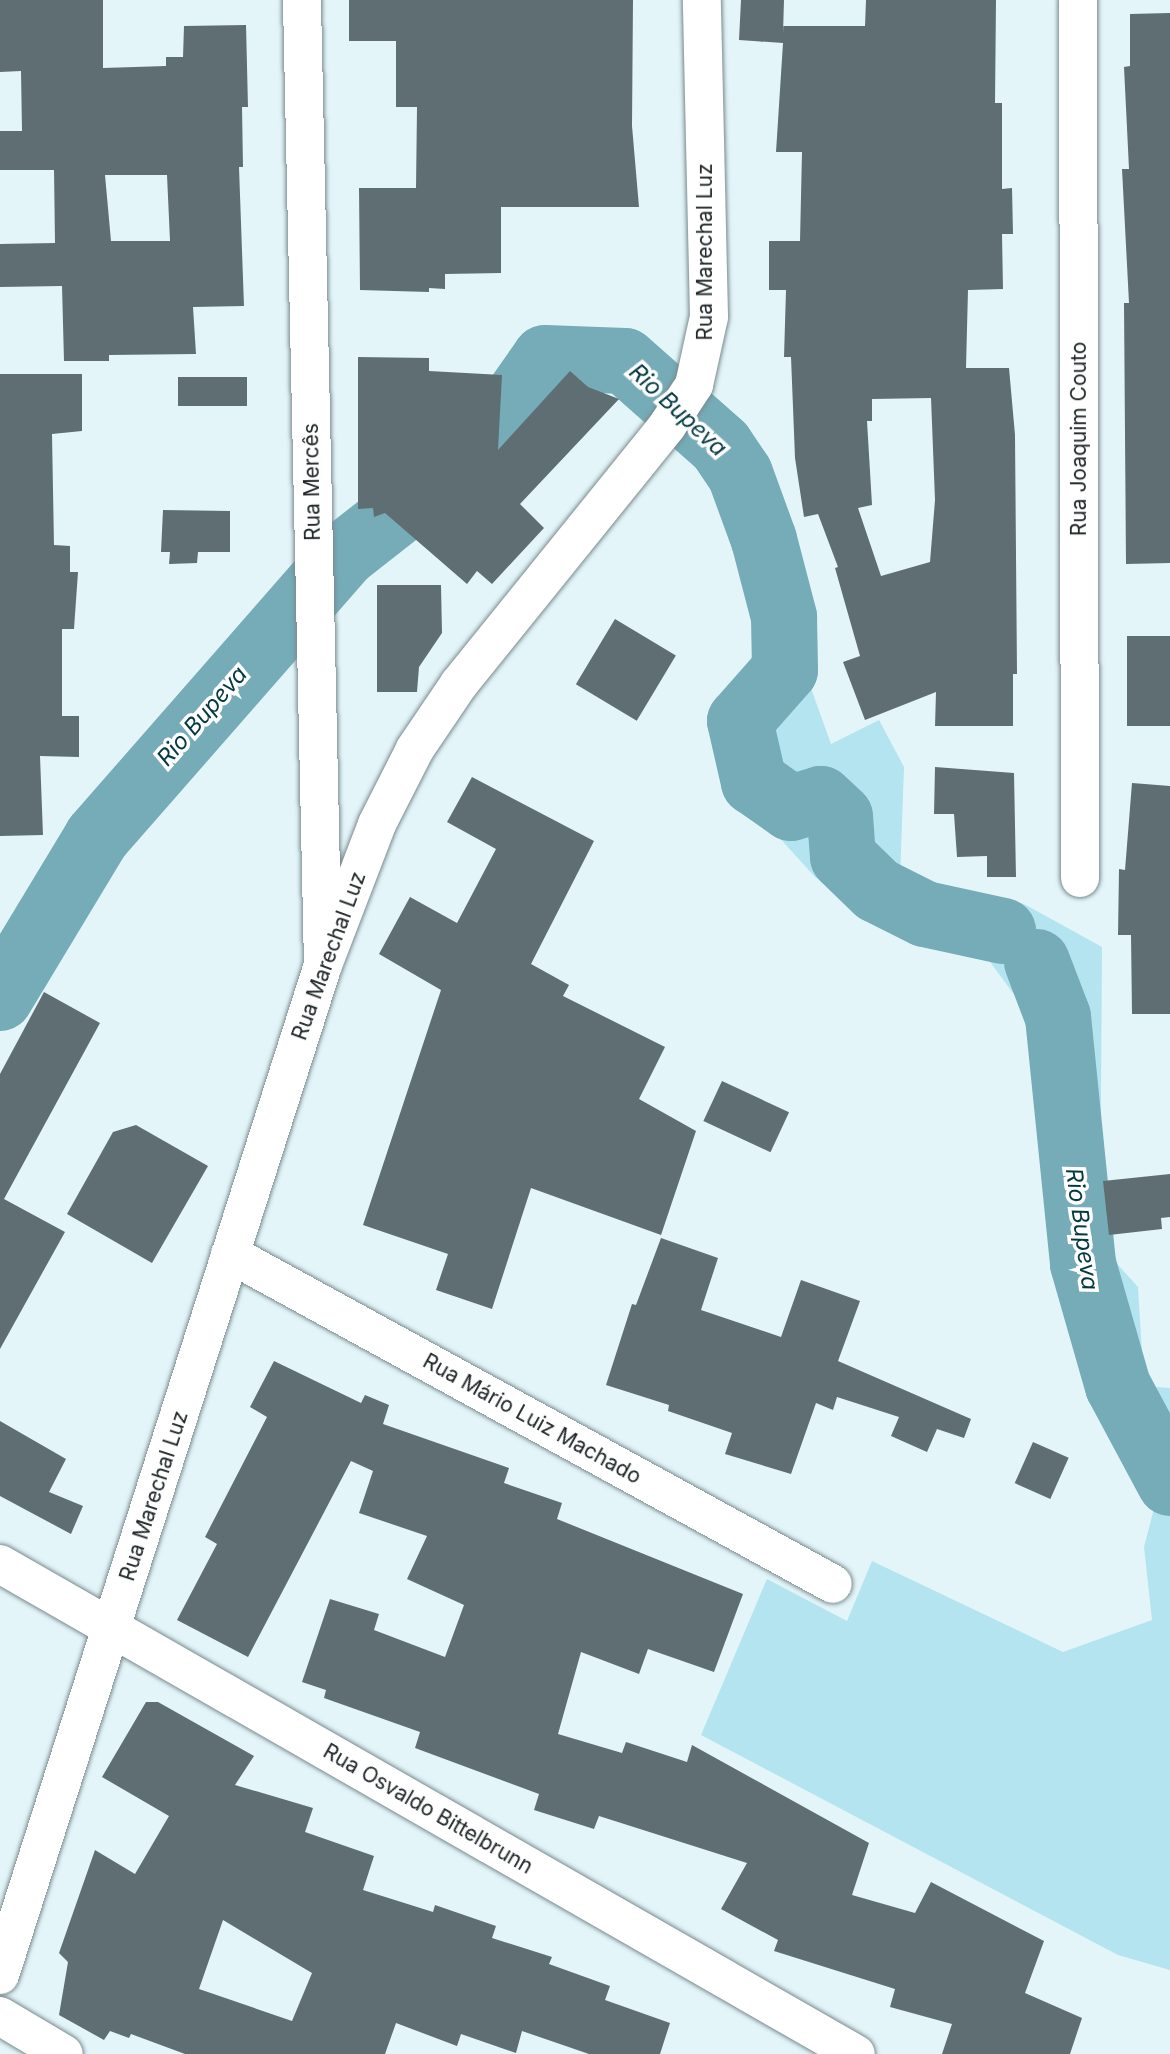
<!DOCTYPE html>
<meta charset="utf-8">
<style>
body{margin:0}
#map{position:relative;width:1170px;height:2054px;overflow:hidden;background:#e3f5f9;font-family:Inter,sans-serif}
div>[style]{position:absolute}
.green>*{inset:0;background:#b4e4ef}
.river>*{height:66px;margin:-33px;padding:0 33px;transform-origin:33px;border-radius:33px;background:#75acb8}
.building>*{inset:0;background:#5f6e72;transform-origin:0 0}
.roads{filter:drop-shadow(0 0 2px #7a8a8e) drop-shadow(0 0 2px #7a8a8e)}
.minor>*{height:38px;margin:-19px;padding:0 19px;transform-origin:19px;border-radius:19px;background:#fff}
.secondary>*{height:38px;margin:-19px;padding:0 19px;transform-origin:19px;border-radius:19px;background:#fff}
span{translate:-50% -50%;white-space:nowrap;text-align:center;line-height:1.15;-webkit-text-stroke:7px #fff;paint-order:stroke}
.street-label{font-size:21px;color:#202728}
.water-label{font-size:23px;color:#033943;font-style:italic}
</style>
<div id="map">
<div class="green">
<i style="clip-path:polygon(730px 411px,763px 466px,816px 646px,802px 663px,831px 744px,879px 720px,904px 767px,900px 878px,1024px 904px,1102px 947px,1100px 1245px,1138px 1287px,1144px 1386px,1170px 1388px,1170px 1970px,1118px 1955px,701px 1735px,767px 1579px,847px 1621px,872px 1561px,1063px 1652px,1152px 1620px,1144px 1547px,1156px 1501px,1109px 1398px,1054px 1238px,1032px 1019px,985px 955px,911px 938px,815px 877px,729px 782px,727px 728px,772px 648px,760px 581px,739px 520px,703px 450px)"></i>
</div>
<div class="river">
<i style="left:1037px;top:962px;width:59px;rotate:69.1deg"></i>
<i style="left:1058px;top:1017px;width:248px;rotate:84.2deg"></i>
<i style="left:1083px;top:1264px;width:127px;rotate:74deg"></i>
<i style="left:1118px;top:1386px;width:110px;rotate:61.8deg"></i>
<i style="left:0;top:998px;width:188px;rotate:-58.9deg"></i>
<i style="left:97px;top:837px;width:378px;rotate:-48.8deg"></i>
<i style="left:346px;top:553px;width:123px;rotate:-38.1deg"></i>
<i style="left:443px;top:477px;width:84px;rotate:-44.5deg"></i>
<i style="left:503px;top:418px;width:73px;rotate:-55deg"></i>
<i style="left:545px;top:358px;width:80px;rotate:2.1deg"></i>
<i style="left:625px;top:361px;width:128px;rotate:41.5deg"></i>
<i style="left:721px;top:446px;width:34px;rotate:56deg"></i>
<i style="left:740px;top:474px;width:70px;rotate:70deg"></i>
<i style="left:764px;top:540px;width:80px;rotate:75.4deg"></i>
<i style="left:784px;top:617px;width:53px;rotate:88.9deg"></i>
<i style="left:785px;top:670px;width:68px;rotate:131.4deg"></i>
<i style="left:740px;top:721px;width:63px;rotate:77.1deg"></i>
<i style="left:754px;top:782px;width:45px;rotate:35.1deg"></i>
<i style="left:791px;top:808px;width:31px;rotate:-17deg"></i>
<i style="left:821px;top:799px;width:26px;rotate:43deg"></i>
<i style="left:840px;top:817px;width:40px;rotate:85.7deg"></i>
<i style="left:843px;top:857px;width:47px;rotate:44.1deg"></i>
<i style="left:877px;top:890px;width:54px;rotate:26.6deg"></i>
<i style="left:925px;top:914px;width:80px;rotate:12.3deg"></i>
</div>
<div class="building">
<i style="clip-path:polygon(evenodd,0 0,103px 0,103px 68px,166px 66px,166px 57px,183px 57px,184px 26px,246px 25px,248px 107px,242px 107px,243px 167px,239px 167px,244px 306px,193px 307px,196px 354px,109px 355px,109px 361px,64px 361px,62px 286px,0 287px,0 244px,55px 243px,54px 170px,0 170px,0 131px,22px 131px,21px 71px,0 72px,0 0,105px 175px,167px 175px,170px 241px,111px 241px,105px 175px)"></i>
<i style="clip-path:polygon(349px 0,633px 0,632px 126px,639px 207px,501px 207px,501px 273px,445px 274px,445px 289px,429px 288px,429px 292px,360px 290px,359px 188px,416px 188px,417px 107px,396px 107px,396px 41px,349px 41px)"></i>
<i style="clip-path:polygon(evenodd,741px 0,784px 0,783px 34px,783px 26px,865px 26px,866px 0,996px 0,995px 103px,1002px 103px,1002px 189px,1012px 188px,1013px 234px,1002px 234px,1003px 289px,968px 290px,966px 368px,1009px 368px,1015px 435px,1017px 674px,1013px 674px,1013px 726px,935px 726px,936px 692px,865px 720px,843px 662px,860px 656px,835px 568px,838px 567px,818px 514px,804px 517px,795px 458px,791px 357px,784px 357px,786px 290px,769px 290px,769px 241px,800px 241px,802px 152px,776px 152px,783px 43px,739px 40px,741px 0,931px 398px,935px 500px,930px 562px,881px 576px,858px 508px,872px 505px,867px 421px,872px 421px,872px 399px,931px 398px)"></i>
<i style="clip-path:polygon(1170px 13px,1170px 563px,1126px 564px,1124px 303px,1129px 303px,1122px 169px,1129px 169px,1124px 67px,1130px 66px,1130px 14px)"></i>
<i style="clip-path:polygon(358px 357px,429px 358px,429px 371px,502px 375px,498px 450px,570px 371px,588px 387px,619px 399px,520px 504px,544px 528px,492px 584px,477px 571px,467px 584px,385px 513px,374px 517px,373px 508px,358px 509px)"></i>
<i style="clip-path:polygon(0 374px,82px 374px,82px 431px,52px 434px,54px 545px,70px 546px,70px 572px,78px 572px,74px 629px,62px 629px,62px 716px,79px 716px,79px 757px,40px 756px,43px 835px,0 836px)"></i>
<i style="left:178px;top:377px;width:69px;height:29px"></i>
<i style="clip-path:polygon(163px 510px,230px 511px,230px 552px,198px 552px,197px 563px,169px 564px,170px 552px,161px 552px)"></i>
<i style="clip-path:polygon(377px 585px,441px 585px,442px 633px,419px 667px,417px 692px,377px 692px)"></i>
<i style="left:615px;top:619px;width:71px;height:76px;rotate:31deg"></i>
<i style="left:1170px;top:636px;width:90px;height:43px;rotate:90deg"></i>
<i style="clip-path:polygon(935px 767px,1014px 773px,1016px 877px,987px 877px,987px 856px,957px 857px,954px 814px,934px 814px)"></i>
<i style="clip-path:polygon(472px 777px,594px 841px,531px 964px,569px 985px,563px 996px,665px 1047px,639px 1099px,696px 1131px,661px 1235px,531px 1188px,492px 1309px,436px 1290px,448px 1254px,363px 1225px,441px 990px,379px 954px,410px 897px,457px 923px,496px 849px,447px 822px)"></i>
<i style="clip-path:polygon(1132px 783px,1170px 786px,1170px 1014px,1132px 1014px,1131px 935px,1118px 935px,1119px 869px,1125px 870px)"></i>
<i style="clip-path:polygon(44px 992px,100px 1023px,4px 1199px,65px 1232px,0 1349px,0 1074px)"></i>
<i style="left:722px;top:1081px;width:74px;height:44px;rotate:25deg"></i>
<i style="clip-path:polygon(136px 1125px,208px 1166px,152px 1263px,67px 1214px,113px 1132px)"></i>
<i style="clip-path:polygon(1170px 1174px,1170px 1217px,1161px 1218px,1162px 1229px,1109px 1235px,1103px 1181px)"></i>
<i style="clip-path:polygon(661px 1238px,718px 1258px,701px 1310px,781px 1337px,801px 1280px,860px 1301px,838px 1361px,971px 1419px,964px 1438px,937px 1429px,927px 1452px,891px 1436px,899px 1417px,837px 1397px,833px 1410px,816px 1403px,791px 1474px,725px 1454px,732px 1433px,668px 1411px,669px 1405px,606px 1385px,632px 1304px,636px 1305px)"></i>
<i style="clip-path:polygon(274px 1361px,361px 1403px,365px 1395px,389px 1405px,383px 1424px,509px 1468px,504px 1483px,562px 1503px,557px 1519px,743px 1594px,714px 1672px,648px 1649px,639px 1674px,581px 1652px,558px 1734px,622px 1753px,626px 1742px,687px 1762px,692px 1745px,869px 1843px,852px 1895px,915px 1913px,931px 1882px,1044px 1941px,1025px 1993px,1082px 2018px,1070px 2054px,942px 2054px,952px 2024px,890px 2007px,895px 1989px,774px 1951px,778px 1940px,721px 1909px,747px 1863px,599px 1816px,594px 1829px,534px 1810px,539px 1794px,415px 1748px,420px 1732px,324px 1698px,326px 1690px,302px 1682px,330px 1599px,379px 1614px,374px 1630px,445px 1657px,464px 1605px,407px 1579px,427px 1536px,359px 1513px,373px 1471px,351px 1461px,248px 1657px,177px 1620px,217px 1544px,205px 1537px,267px 1417px,250px 1407px)"></i>
<i style="clip-path:polygon(0 1421px,66px 1459px,49px 1492px,83px 1506px,71px 1534px,0 1496px)"></i>
<i style="left:1033px;top:1442px;width:39px;height:45px;rotate:24deg"></i>
<i style="clip-path:polygon(evenodd,146px 1702px,158px 1702px,254px 1756px,235px 1785px,313px 1808px,305px 1832px,374px 1856px,363px 1890px,433px 1912px,435px 1905px,496px 1926px,492px 1938px,552px 1957px,549px 1964px,610px 1986px,605px 2000px,670px 2023px,660px 2054px,589px 2054px,522px 2031px,516px 2053px,461px 2034px,457px 2046px,396px 2023px,385px 2054px,185px 2054px,131px 2034px,129px 2038px,110px 2031px,104px 2040px,59px 2015px,68px 1962px,59px 1953px,95px 1850px,135px 1874px,169px 1816px,102px 1777px,146px 1702px,223px 1920px,312px 1973px,292px 2021px,199px 1989px,223px 1920px)"></i>
</div>
<div class="roads">
<div class="minor">
<i style="left:1078px;top:0;width:878px;rotate:89.87deg"></i>
<i style="left:323px;top:965px;width:151px;rotate:-69deg"></i>
<i style="left:377px;top:824px;width:84px;rotate:-63.1deg"></i>
<i style="left:415px;top:749px;width:78px;rotate:-55.9deg"></i>
<i style="left:459px;top:684px;width:331px;rotate:-51.1deg"></i>
<i style="left:667px;top:426px;width:49px;rotate:-56.6deg"></i>
<i style="left:694px;top:385px;width:70px;rotate:-77.6deg"></i>
<i style="left:709px;top:317px;width:317px;rotate:-91.3deg"></i>
<i style="left:230px;top:1254px;width:687px;rotate:28.69deg"></i>
<i style="left:0;top:1564px;width:986px;rotate:29.79deg"></i>
<i style="left:0;top:2016px;width:74px;rotate:30.7deg"></i>
</div>
<div class="secondary">
<i style="left:0;top:1975px;width:1060px;rotate:-72.27deg"></i>
<i style="left:323px;top:965px;width:965px;rotate:-91.25deg"></i>
</div>
</div>
<div class="street-label">
<span style="left:705px;top:252px;rotate:-90deg">Rua Marechal Luz</span>
<span style="left:1079px;top:439px;rotate:-90deg">Rua Joaquim Couto</span>
<span style="left:312px;top:482px;rotate:-91deg">Rua Mercês</span>
<span style="left:329px;top:956px;rotate:-70deg">Rua Marechal Luz</span>
<span style="left:532px;top:1419px;rotate:29deg">Rua Mário Luiz Machado</span>
<span style="left:154px;top:1496px;rotate:-72deg">Rua Marechal Luz</span>
<span style="left:428px;top:1809px;rotate:30deg">Rua Osvaldo Bittelbrunn</span>
</div>
<div class="water-label">
<span style="left:678px;top:410px;rotate:43deg">Rio Bupeva</span>
<span style="left:202px;top:716px;rotate:-49deg">Rio Bupeva</span>
<span style="left:1082px;top:1229px;rotate:82deg">Rio Bupeva</span>
</div>
</div>
